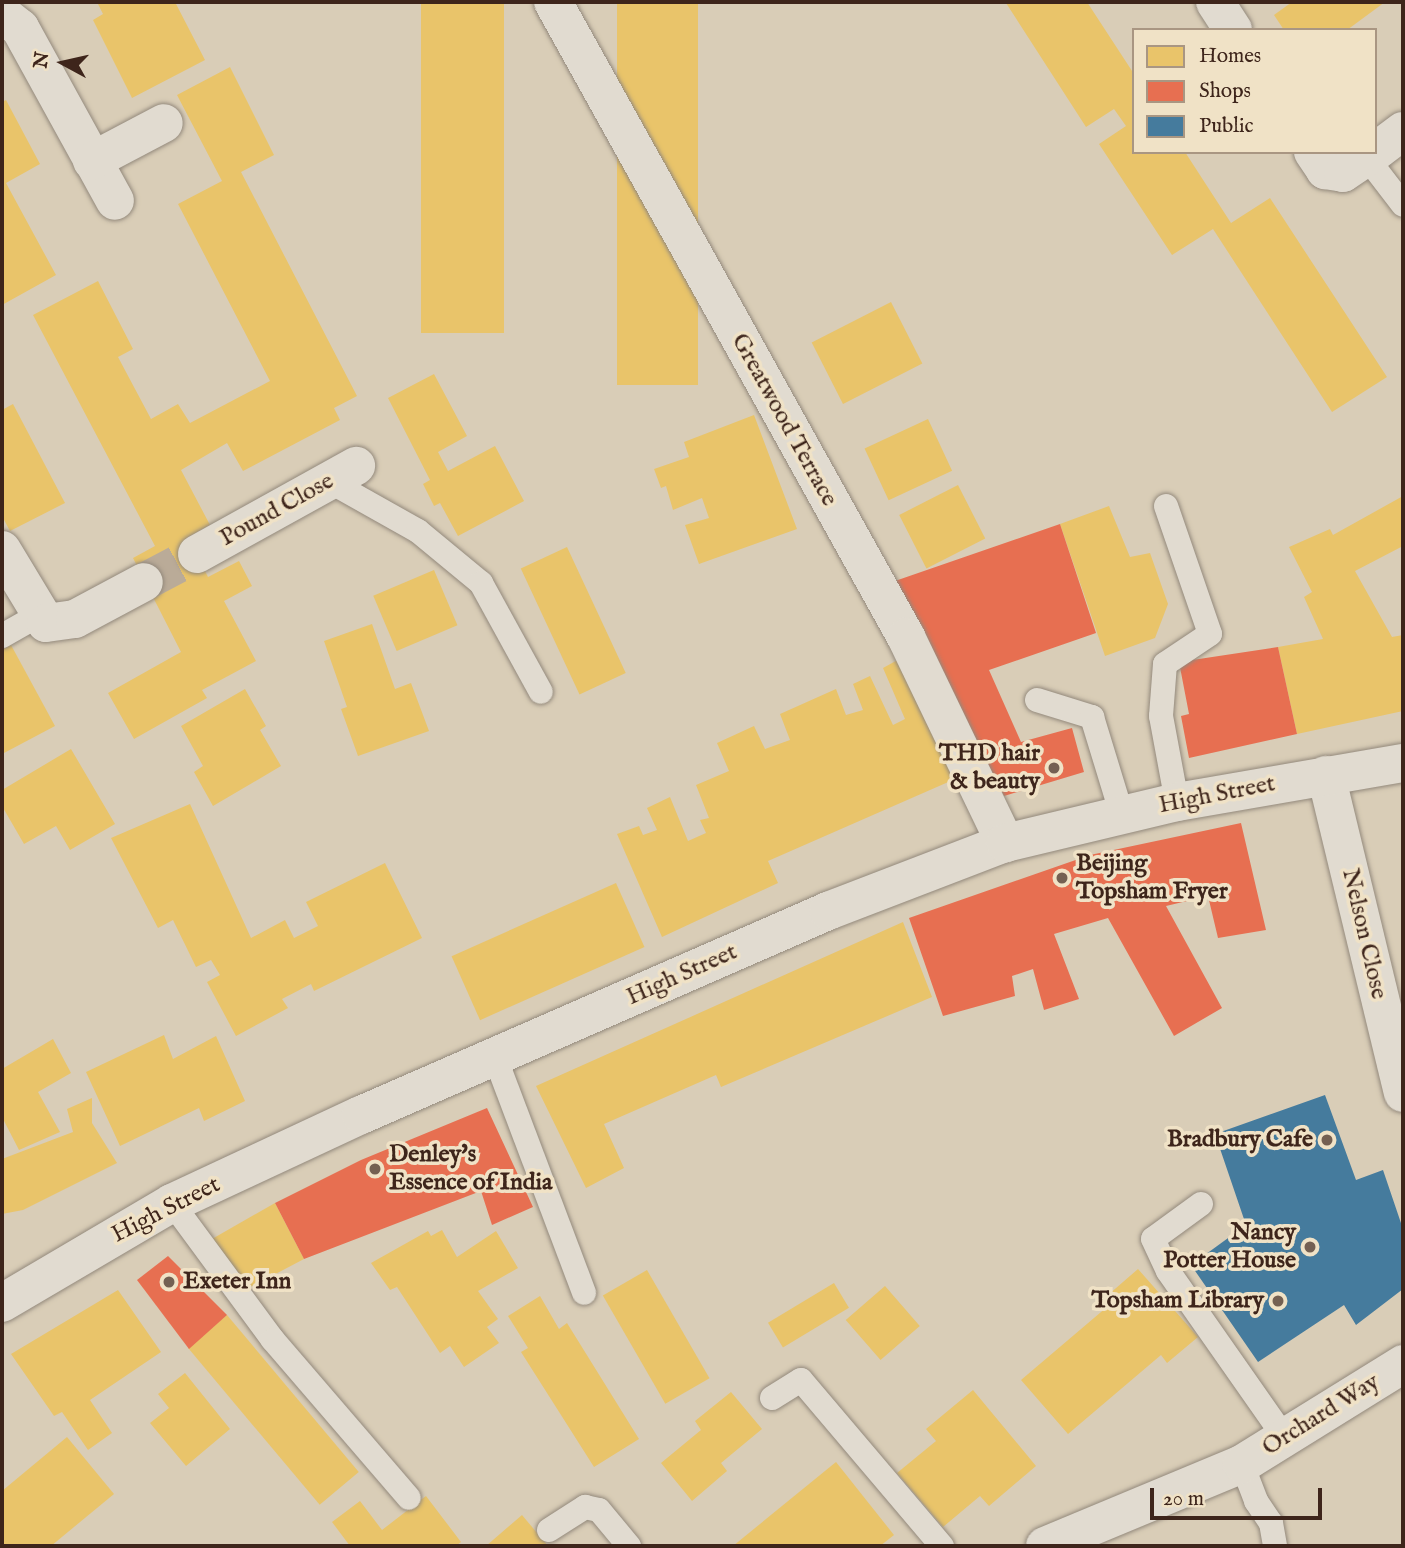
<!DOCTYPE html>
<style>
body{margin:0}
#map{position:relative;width:1405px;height:1548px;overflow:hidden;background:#d9cdb7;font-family:"IM FELL English",serif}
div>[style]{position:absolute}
.homes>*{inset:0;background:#e9c46a;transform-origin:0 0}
.shops>*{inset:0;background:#e76f51}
.public>*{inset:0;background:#457b9d}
.street-tunnel>*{height:38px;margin-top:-19px;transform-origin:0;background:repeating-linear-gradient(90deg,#baab98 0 38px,transparent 0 57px)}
.roads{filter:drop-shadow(0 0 2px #93897c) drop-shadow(0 0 2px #93897c)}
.lane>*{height:24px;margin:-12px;padding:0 12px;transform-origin:12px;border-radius:12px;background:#e1dbd0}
.street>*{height:38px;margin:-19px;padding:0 19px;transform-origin:19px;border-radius:19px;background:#e1dbd0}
.secondary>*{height:38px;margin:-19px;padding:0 19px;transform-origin:19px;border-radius:19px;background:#e1dbd0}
.dots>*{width:19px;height:19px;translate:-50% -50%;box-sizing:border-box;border:4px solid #f0e2c6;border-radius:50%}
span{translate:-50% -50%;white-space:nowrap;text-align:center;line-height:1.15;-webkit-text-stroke:7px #f0e2c6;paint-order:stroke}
.street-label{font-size:24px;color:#3e251b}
.poi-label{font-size:24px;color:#3e251b;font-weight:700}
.right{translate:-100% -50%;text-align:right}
.left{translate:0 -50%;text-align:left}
.frame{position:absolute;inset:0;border:4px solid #3e251b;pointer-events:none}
.legend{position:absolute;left:1132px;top:28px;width:245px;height:126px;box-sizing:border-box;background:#f0e2c6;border:2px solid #a99682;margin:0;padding:9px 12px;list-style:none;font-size:21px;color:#3e251b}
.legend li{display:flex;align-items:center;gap:14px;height:35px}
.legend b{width:35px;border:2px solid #a99682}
.north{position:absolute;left:28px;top:28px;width:70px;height:70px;-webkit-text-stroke:5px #f0e2c6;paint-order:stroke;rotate:278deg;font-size:19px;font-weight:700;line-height:28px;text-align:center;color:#3e251b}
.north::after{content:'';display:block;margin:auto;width:24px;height:32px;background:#3e251b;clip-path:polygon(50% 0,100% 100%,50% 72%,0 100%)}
.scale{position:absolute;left:1150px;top:1488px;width:172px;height:32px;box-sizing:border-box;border:4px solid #3e251b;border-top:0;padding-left:9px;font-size:21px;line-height:24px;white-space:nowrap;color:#3e251b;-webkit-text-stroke:5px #f0e2c6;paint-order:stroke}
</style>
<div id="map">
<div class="homes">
<i style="clip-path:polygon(97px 2px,175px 2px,205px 60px,132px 98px,93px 20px,103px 14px)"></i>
<i style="left:421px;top:2px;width:83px;height:331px"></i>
<i style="left:617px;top:2px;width:81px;height:383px"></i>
<i style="clip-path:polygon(1087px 2px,1134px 74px,1134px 152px,1185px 152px,1231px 223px,1270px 198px,1387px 377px,1332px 412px,1213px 229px,1172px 255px,1099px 144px,1126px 126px,1114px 109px,1086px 127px,1006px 3px)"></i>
<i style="clip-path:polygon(1292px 2px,1385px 2px,1347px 30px,1284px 30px,1274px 15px)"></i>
<i style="clip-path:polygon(230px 67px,274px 155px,241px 172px,357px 396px,334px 408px,340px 420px,243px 471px,227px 443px,181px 470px,210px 525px,188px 537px,208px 577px,239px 561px,252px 586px,224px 601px,256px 661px,202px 690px,207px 698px,134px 739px,108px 693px,181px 652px,133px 558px,155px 546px,33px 315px,98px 281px,133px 349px,118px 357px,151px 419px,178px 404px,190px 423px,270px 381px,178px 204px,222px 181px,177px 95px)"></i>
<i style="clip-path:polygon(6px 100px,40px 164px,6px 183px,56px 275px,2px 305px,2px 102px)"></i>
<i style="left:891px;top:302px;width:69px;height:89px;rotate:63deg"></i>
<i style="clip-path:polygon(434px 374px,467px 436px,438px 452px,448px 471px,495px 446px,524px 501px,458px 536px,440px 503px,434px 506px,423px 484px,430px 480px,388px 398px)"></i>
<i style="clip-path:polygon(13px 404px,65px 503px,10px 531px,2px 516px,2px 410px)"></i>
<i style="clip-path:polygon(754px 415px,797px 529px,699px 564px,685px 525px,709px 518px,702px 498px,673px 510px,666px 486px,661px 488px,654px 469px,689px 457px,684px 442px)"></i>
<i style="left:928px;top:419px;width:57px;height:70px;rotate:65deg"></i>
<i style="left:958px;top:485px;width:60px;height:66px;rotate:63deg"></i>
<i style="clip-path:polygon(1403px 496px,1403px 546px,1355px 571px,1392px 637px,1403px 635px,1403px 711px,1297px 734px,1278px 647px,1323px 639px,1304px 597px,1312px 592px,1289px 547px,1330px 529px,1333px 535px)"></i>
<i style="clip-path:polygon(1109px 506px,1130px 557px,1150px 553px,1168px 604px,1155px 638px,1105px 656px,1060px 524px)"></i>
<i style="left:567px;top:547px;width:139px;height:51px;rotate:65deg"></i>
<i style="left:434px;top:570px;width:60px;height:66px;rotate:67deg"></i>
<i style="clip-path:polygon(372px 624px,395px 689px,411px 683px,429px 731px,358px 756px,341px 709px,347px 707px,324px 641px)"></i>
<i style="clip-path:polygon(11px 645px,55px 726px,4px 753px,2px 650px)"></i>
<i style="clip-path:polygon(903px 657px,962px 776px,768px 861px,778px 883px,662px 937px,617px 834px,639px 826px,643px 835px,657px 830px,647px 808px,670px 797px,688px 841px,706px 833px,700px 820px,709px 818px,696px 785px,729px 771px,717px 743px,754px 726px,765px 749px,790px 740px,780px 714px,836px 689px,846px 715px,863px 710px,853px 684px,870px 676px,893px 725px,905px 719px,883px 668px)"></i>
<i style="clip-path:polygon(245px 689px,266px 726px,260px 730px,281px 766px,213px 806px,194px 772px,203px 766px,181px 726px)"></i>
<i style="clip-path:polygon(71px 749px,115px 824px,70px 850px,56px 826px,24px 844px,2px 806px,2px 790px)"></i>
<i style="clip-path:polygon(190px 804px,251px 938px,285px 920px,294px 938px,318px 926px,306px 902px,385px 863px,422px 938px,314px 991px,311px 984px,282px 999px,288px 1008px,236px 1036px,207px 982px,220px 975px,211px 960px,196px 967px,173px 920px,158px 928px,111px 838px)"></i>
<i style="left:616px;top:883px;width:70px;height:180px;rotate:66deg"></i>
<i style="clip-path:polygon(903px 922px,932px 997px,721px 1087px,716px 1075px,604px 1124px,624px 1168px,586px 1188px,536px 1086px)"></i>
<i style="clip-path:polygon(164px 1035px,173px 1059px,216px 1036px,245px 1101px,204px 1121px,199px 1108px,120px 1146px,86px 1072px)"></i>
<i style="clip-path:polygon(53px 1039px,71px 1073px,38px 1092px,60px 1132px,19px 1150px,2px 1117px,2px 1069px)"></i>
<i style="clip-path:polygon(92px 1098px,92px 1123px,117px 1163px,23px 1210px,2px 1214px,2px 1159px,73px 1132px,67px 1109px)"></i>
<i style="clip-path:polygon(275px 1203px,304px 1259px,247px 1289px,212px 1239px)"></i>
<i style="clip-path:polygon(442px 1230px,457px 1257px,496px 1231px,518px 1268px,478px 1291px,498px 1319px,487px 1327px,499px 1343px,464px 1367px,450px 1346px,440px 1353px,397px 1287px,390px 1290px,371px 1263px,428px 1231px,431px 1236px)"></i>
<i style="clip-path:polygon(1138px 1269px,1198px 1337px,1167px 1363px,1161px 1355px,1068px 1434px,1021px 1380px,1114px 1301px,1108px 1295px)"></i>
<i style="left:647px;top:1270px;width:125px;height:51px;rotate:60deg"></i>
<i style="left:834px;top:1283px;width:29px;height:77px;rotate:59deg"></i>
<i style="left:885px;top:1286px;width:53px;height:52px;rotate:49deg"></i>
<i style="clip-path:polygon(118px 1290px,161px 1352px,90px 1400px,112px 1433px,88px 1450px,62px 1412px,54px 1416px,11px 1354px)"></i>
<i style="clip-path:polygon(540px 1296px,559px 1329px,567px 1323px,639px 1439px,594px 1467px,521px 1352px,528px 1348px,508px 1316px)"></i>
<i style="left:227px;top:1315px;width:205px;height:51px;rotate:50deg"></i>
<i style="clip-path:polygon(185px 1373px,230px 1429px,186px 1466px,150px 1423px,169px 1408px,158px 1394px)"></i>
<i style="clip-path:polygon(973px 1390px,1036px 1466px,989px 1506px,980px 1496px,943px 1527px,897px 1473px,936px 1441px,926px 1429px)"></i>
<i style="clip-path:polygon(731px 1392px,762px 1429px,721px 1463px,727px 1471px,692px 1501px,661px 1463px,701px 1430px,695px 1421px)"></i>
<i style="clip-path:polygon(67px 1437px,114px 1494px,51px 1546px,2px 1546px,2px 1491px)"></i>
<i style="clip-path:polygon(836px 1462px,894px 1535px,880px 1546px,733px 1546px)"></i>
<i style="clip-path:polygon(426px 1496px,461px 1542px,456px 1546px,350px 1546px,332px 1522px,360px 1501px,382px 1530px)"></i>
<i style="clip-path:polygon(522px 1515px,548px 1546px,486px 1546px)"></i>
</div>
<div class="shops">
<i style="clip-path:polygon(1060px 524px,1096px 633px,989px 670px,1021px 742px,1072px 728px,1084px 772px,1004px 796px,895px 581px)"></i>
<i style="clip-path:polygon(1278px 647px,1297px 734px,1189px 758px,1181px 716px,1189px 714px,1179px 662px)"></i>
<i style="clip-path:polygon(1241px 823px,1266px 930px,1218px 938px,1208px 896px,1166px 906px,1222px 1008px,1174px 1036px,1108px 918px,1054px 934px,1079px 999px,1044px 1010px,1033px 969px,1012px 976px,1015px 996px,943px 1016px,909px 918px,1090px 855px)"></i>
<i style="clip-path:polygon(487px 1108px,533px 1207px,492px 1225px,481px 1191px,304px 1259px,275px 1203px,361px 1160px)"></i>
<i style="clip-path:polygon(168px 1256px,227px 1315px,189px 1349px,137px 1280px)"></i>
</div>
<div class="public">
<i style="clip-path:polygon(1325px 1095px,1356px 1180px,1383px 1170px,1403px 1229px,1403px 1289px,1356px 1325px,1344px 1305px,1258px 1362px,1191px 1265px,1246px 1225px,1215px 1134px)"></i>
</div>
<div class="street-tunnel">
<i style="left:144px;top:582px;width:60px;rotate:-27.8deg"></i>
</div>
<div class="roads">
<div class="lane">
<i style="left:1367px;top:158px;width:59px;rotate:52.5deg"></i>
<i style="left:329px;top:481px;width:102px;rotate:29.3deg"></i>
<i style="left:418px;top:531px;width:82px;rotate:39.5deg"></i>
<i style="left:481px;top:583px;width:124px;rotate:61.2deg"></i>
<i style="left:1166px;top:506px;width:135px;rotate:71deg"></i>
<i style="left:1210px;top:634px;width:54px;rotate:146.3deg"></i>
<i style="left:1165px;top:664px;width:52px;rotate:94.4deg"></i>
<i style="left:1161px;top:716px;width:87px;rotate:79.5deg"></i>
<i style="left:2px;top:636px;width:43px;rotate:-29.6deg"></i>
<i style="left:1037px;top:700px;width:58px;rotate:17.2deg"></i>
<i style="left:1092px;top:717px;width:102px;rotate:73deg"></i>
<i style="left:495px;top:1057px;width:252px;rotate:69.3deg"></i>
<i style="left:172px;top:1203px;width:170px;rotate:53.6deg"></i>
<i style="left:273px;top:1340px;width:208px;rotate:49.3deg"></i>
<i style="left:1201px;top:1204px;width:59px;rotate:143.9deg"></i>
<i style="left:1153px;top:1239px;width:35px;rotate:65deg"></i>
<i style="left:1168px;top:1271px;width:204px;rotate:55deg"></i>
<i style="left:772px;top:1398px;width:34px;rotate:-32deg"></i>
<i style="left:801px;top:1380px;width:218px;rotate:49.7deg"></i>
<i style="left:1242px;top:1464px;width:40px;rotate:69deg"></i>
<i style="left:1256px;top:1501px;width:27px;rotate:56deg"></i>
<i style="left:1271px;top:1523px;width:23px;rotate:80deg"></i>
<i style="left:549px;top:1530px;width:43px;rotate:-32.6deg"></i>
<i style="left:585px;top:1507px;width:14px;rotate:12deg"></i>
<i style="left:599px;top:1510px;width:47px;rotate:50.2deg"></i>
</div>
<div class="street">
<i style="left:553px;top:2px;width:727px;rotate:60.93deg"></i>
<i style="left:906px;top:637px;width:229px;rotate:64.3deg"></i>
<i style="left:1215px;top:2px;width:33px;rotate:57deg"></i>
<i style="left:2px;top:14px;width:23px;rotate:38deg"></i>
<i style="left:20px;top:28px;width:197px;rotate:61.2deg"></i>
<i style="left:1313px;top:152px;width:22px;rotate:56deg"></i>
<i style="left:1325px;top:170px;width:18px;rotate:9deg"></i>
<i style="left:1343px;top:173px;width:37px;rotate:-34deg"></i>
<i style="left:1375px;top:152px;width:35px;rotate:-37deg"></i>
<i style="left:92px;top:161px;width:81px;rotate:-27.8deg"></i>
<i style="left:2px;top:550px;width:85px;rotate:58.9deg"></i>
<i style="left:46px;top:623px;width:29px;rotate:-8deg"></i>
<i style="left:75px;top:619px;width:78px;rotate:-28.2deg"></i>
<i style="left:197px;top:554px;width:182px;rotate:-29deg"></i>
<i style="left:1326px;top:775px;width:327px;rotate:76.4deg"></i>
<i style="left:1045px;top:1546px;width:213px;rotate:-22.6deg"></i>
<i style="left:1242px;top:1464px;width:190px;rotate:-31.8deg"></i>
</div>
<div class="secondary">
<i style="left:2px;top:1303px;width:197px;rotate:-30.5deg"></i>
<i style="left:172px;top:1203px;width:208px;rotate:-25deg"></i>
<i style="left:361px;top:1115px;width:510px;rotate:-23.6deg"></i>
<i style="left:828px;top:911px;width:190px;rotate:-21deg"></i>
<i style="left:1005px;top:843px;width:177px;rotate:-13.4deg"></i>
<i style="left:1177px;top:802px;width:229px;rotate:-9.8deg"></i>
</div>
</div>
<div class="dots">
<i style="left:1054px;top:768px;background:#746052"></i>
<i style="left:1062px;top:878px;background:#746052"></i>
<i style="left:1327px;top:1140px;background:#746052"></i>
<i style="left:375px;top:1169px;background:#746052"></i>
<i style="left:1310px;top:1247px;background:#746052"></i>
<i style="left:169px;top:1282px;background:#746052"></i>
<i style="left:1278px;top:1301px;background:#746052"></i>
</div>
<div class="street-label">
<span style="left:784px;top:420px;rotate:61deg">Greatwood Terrace</span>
<span style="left:277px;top:510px;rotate:-29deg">Pound Close</span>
<span style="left:1217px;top:795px;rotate:-11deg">High Street</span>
<span style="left:1364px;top:934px;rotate:77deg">Nelson Close</span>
<span style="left:682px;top:975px;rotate:-24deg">High Street</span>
<span style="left:166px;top:1210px;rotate:-27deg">High Street</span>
<span style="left:1321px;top:1415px;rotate:-32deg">Orchard Way</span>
</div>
<div class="poi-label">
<span class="right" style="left:1040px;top:768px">THD hair<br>&amp; beauty</span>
<span class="left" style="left:1076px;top:878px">Beijing<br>Topsham Fryer</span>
<span class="right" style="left:1313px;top:1140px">Bradbury Cafe</span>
<span class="left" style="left:389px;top:1169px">Denley's<br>Essence of India</span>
<span class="right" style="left:1296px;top:1247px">Nancy<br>Potter House</span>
<span class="left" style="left:183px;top:1282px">Exeter Inn</span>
<span class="right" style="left:1264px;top:1301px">Topsham Library</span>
</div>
<div class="frame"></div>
<ul class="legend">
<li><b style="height:19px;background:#e9c46a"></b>Homes</li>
<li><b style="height:19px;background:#e76f51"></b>Shops</li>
<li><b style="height:19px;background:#457b9d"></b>Public</li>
</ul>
<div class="north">N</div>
<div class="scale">20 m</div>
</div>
